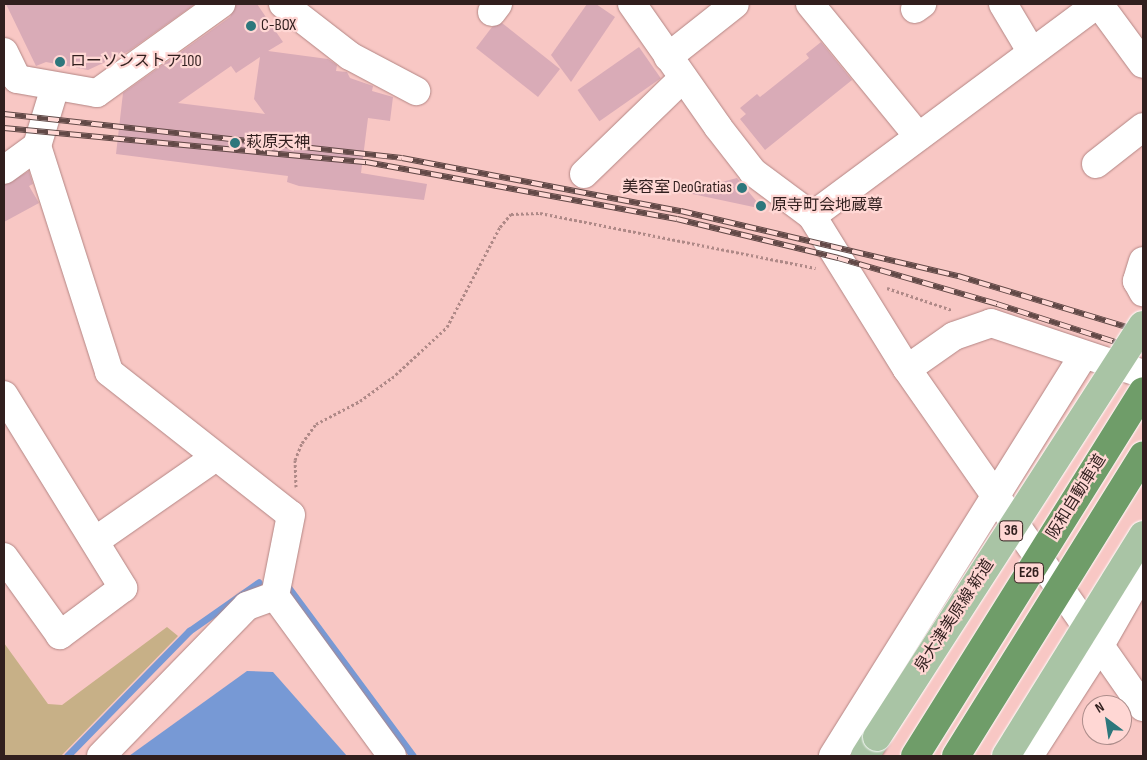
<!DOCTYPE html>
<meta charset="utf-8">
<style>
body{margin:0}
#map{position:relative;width:1147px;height:760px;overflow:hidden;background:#f8c7c4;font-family:"Sofia Sans Condensed","Noto Sans JP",sans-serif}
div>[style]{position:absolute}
.green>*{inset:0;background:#c7b087}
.water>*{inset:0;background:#7799d5}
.stream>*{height:7px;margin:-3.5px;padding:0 3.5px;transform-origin:3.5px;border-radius:3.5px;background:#7799d5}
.building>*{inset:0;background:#d9abb7;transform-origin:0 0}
.path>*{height:3px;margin-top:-1.5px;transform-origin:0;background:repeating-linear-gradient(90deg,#af8987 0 2.5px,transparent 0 5px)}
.roads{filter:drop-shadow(0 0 1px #b38684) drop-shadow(0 0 1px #b38684)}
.minor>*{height:28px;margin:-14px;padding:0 14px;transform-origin:14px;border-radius:14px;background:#fff}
.major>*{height:28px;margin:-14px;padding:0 14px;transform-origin:14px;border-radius:14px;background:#a9c4a5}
.rail>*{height:5.5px;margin-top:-2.75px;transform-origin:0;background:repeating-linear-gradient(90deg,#ffd7d4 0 11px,#624947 0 22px);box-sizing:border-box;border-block:1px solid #624947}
.bridges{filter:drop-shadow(0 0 1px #fff) drop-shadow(0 0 1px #fff)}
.major-bridge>*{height:28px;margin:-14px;padding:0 14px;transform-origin:14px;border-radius:14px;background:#a9c4a5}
.highway-bridge>*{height:28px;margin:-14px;padding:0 14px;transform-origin:14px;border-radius:14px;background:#6f9d69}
.dots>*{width:14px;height:14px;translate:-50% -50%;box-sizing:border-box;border:2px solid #ffd7d4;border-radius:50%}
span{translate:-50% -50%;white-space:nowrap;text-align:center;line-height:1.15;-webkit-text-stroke:4.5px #ffd7d4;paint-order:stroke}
.shield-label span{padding:1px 4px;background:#ffd7d4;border:1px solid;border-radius:4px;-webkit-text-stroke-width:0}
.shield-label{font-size:15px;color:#311f1e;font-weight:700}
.poi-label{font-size:16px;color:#311f1e}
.left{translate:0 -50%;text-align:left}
.right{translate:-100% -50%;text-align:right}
.street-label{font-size:16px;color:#311f1e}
.frame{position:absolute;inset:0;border:5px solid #311f1e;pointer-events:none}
.north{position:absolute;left:1082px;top:695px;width:50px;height:50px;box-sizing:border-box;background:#ffd7d4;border:1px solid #ad8d8b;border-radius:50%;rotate:329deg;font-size:14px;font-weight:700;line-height:20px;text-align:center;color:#311f1e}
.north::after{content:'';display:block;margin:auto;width:18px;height:22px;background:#2d777c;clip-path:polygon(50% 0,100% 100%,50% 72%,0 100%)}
</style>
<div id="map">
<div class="green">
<i style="clip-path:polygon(167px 627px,178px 636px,61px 756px,4px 756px,4px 643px,48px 704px,62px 705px)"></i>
</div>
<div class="water">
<i style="clip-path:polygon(247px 671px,273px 672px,347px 756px,129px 756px)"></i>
</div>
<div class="stream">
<i style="left:288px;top:587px;width:210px;rotate:53.5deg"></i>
<i style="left:67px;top:756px;width:175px;rotate:-45.7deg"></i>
<i style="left:189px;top:631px;width:85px;rotate:-35deg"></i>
</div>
<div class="building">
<i style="clip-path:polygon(6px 4px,195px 4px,129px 51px,88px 70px,46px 62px,36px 66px)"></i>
<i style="clip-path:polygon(evenodd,236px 4px,257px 4px,283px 42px,268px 51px,328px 59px,337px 65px,336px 71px,347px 72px,350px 78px,373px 86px,372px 91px,393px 97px,390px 121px,368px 118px,361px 173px,427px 184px,424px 200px,299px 186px,287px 182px,288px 176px,116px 154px,123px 93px,230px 17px,236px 4px,260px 57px,254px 99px,265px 114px,178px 103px,231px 66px,236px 73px,260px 57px)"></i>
<i style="clip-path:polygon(587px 4px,596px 4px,615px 17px,571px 82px,551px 55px)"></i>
<i style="clip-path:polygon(502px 23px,560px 69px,538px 97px,476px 48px,492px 27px)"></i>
<i style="clip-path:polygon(821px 42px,852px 80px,765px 150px,740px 119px,746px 114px,740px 108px,757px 94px,760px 97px,809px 58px,806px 54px)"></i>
<i style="left:639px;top:47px;width:38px;height:75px;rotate:55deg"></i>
<i style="clip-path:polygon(29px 171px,33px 184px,29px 186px,39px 203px,4px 222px,4px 185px)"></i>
<i style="clip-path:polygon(737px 178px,763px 209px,683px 192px)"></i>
</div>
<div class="path">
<i style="left:887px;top:288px;width:69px;rotate:18.7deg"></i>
<i style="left:296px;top:487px;width:27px;rotate:-92deg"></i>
<i style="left:295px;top:460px;width:18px;rotate:-68deg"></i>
<i style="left:302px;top:443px;width:24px;rotate:-54deg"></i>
<i style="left:316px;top:424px;width:50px;rotate:-27.6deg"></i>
<i style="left:360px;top:401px;width:39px;rotate:-36deg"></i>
<i style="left:392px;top:378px;width:75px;rotate:-42.8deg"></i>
<i style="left:447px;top:327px;width:113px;rotate:-62.1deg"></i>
<i style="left:500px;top:227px;width:17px;rotate:-50deg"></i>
<i style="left:511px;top:214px;width:29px;rotate:-2deg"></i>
<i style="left:540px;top:213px;width:281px;rotate:11.3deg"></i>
</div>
<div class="roads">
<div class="minor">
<i style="left:283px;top:4px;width:85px;rotate:37.8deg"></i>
<i style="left:350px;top:56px;width:75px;rotate:27.9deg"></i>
<i style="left:632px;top:4px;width:150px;rotate:55deg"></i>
<i style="left:718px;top:127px;width:57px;rotate:52.1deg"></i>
<i style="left:753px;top:172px;width:74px;rotate:36.7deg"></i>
<i style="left:812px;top:216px;width:180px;rotate:58.2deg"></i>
<i style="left:907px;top:369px;width:412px;rotate:55.1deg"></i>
<i style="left:810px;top:4px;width:171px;rotate:50.7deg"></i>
<i style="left:1003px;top:4px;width:55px;rotate:59.2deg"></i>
<i style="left:1099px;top:4px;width:74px;rotate:53.7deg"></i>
<i style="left:915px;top:9px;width:9px;rotate:-36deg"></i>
<i style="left:492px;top:12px;width:10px;rotate:-53deg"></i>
<i style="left:4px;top:52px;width:30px;rotate:64deg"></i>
<i style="left:17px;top:79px;width:81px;rotate:9.9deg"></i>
<i style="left:97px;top:93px;width:153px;rotate:-35.7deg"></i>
<i style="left:668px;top:57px;width:85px;rotate:-38.3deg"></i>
<i style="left:55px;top:87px;width:62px;rotate:107deg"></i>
<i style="left:37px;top:146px;width:237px;rotate:72.3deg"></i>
<i style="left:109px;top:372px;width:231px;rotate:38.2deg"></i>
<i style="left:291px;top:515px;width:83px;rotate:101.2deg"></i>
<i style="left:275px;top:596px;width:198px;rotate:53.8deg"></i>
<i style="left:1096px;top:164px;width:60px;rotate:-38.2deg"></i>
<i style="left:4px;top:170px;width:41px;rotate:-36deg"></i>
<i style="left:584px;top:174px;width:138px;rotate:-44.1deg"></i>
<i style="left:812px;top:216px;width:355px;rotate:-36.6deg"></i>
<i style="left:1143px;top:261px;width:21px;rotate:107deg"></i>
<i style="left:1137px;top:281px;width:13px;rotate:61deg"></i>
<i style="left:907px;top:369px;width:57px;rotate:-35.1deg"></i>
<i style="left:954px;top:336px;width:39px;rotate:-19deg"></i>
<i style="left:991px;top:323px;width:160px;rotate:18.5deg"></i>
<i style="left:4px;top:395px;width:227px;rotate:58.3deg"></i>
<i style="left:123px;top:588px;width:79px;rotate:143.3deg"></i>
<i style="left:60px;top:635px;width:96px;rotate:-125.7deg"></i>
<i style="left:95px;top:541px;width:147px;rotate:-34.8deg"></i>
<i style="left:101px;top:756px;width:209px;rotate:-45.8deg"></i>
<i style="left:247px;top:606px;width:30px;rotate:-20deg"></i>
<i style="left:833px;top:756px;width:472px;rotate:-58deg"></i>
<i style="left:1029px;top:756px;width:130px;rotate:-57.3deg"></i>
<i style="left:1099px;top:647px;width:89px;rotate:-60.3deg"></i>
</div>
<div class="major">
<i style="left:865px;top:756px;width:22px;rotate:-58deg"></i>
</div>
</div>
<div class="rail">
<i style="left:4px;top:114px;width:400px;rotate:6.3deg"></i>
<i style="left:402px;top:158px;width:284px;rotate:10.8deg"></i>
<i style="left:681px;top:211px;width:285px;rotate:13.2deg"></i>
<i style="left:958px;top:276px;width:193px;rotate:16.8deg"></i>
<i style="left:4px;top:128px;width:364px;rotate:5.4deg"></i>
<i style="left:366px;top:162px;width:316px;rotate:10.4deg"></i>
<i style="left:677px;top:219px;width:166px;rotate:13.6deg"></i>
<i style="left:838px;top:258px;width:166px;rotate:16.1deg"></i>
<i style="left:997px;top:304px;width:153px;rotate:17.8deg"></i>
</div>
<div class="bridges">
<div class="major-bridge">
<i style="left:877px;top:737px;width:490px;rotate:-57.2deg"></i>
<i style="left:1006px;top:756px;width:260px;rotate:-58.2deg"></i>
</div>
<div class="highway-bridge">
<i style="left:915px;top:756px;width:430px;rotate:-58deg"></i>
<i style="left:956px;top:756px;width:354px;rotate:-58.1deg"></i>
</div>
</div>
<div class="dots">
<i style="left:251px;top:26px;background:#2d777c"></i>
<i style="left:60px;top:62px;background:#2d777c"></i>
<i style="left:235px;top:143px;background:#2d777c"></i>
<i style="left:742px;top:188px;background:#2d777c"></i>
<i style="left:761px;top:206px;background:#2d777c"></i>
</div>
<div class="shield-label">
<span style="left:1011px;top:531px">36</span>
<span style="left:1029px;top:573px">E26</span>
</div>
<div class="poi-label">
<span class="left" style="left:261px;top:26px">C-BOX</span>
<span class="left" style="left:70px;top:62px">ローソンストア100</span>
<span class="left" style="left:246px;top:143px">萩原天神</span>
<span class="right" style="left:732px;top:188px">美容室 DeoGratias</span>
<span class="left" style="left:771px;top:206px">原寺町会地蔵尊</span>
</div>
<div class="street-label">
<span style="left:1077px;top:497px;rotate:-58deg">阪和自動車道</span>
<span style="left:955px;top:616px;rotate:-57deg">泉大津美原線 新道</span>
</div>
<div class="frame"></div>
<div class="north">N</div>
</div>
